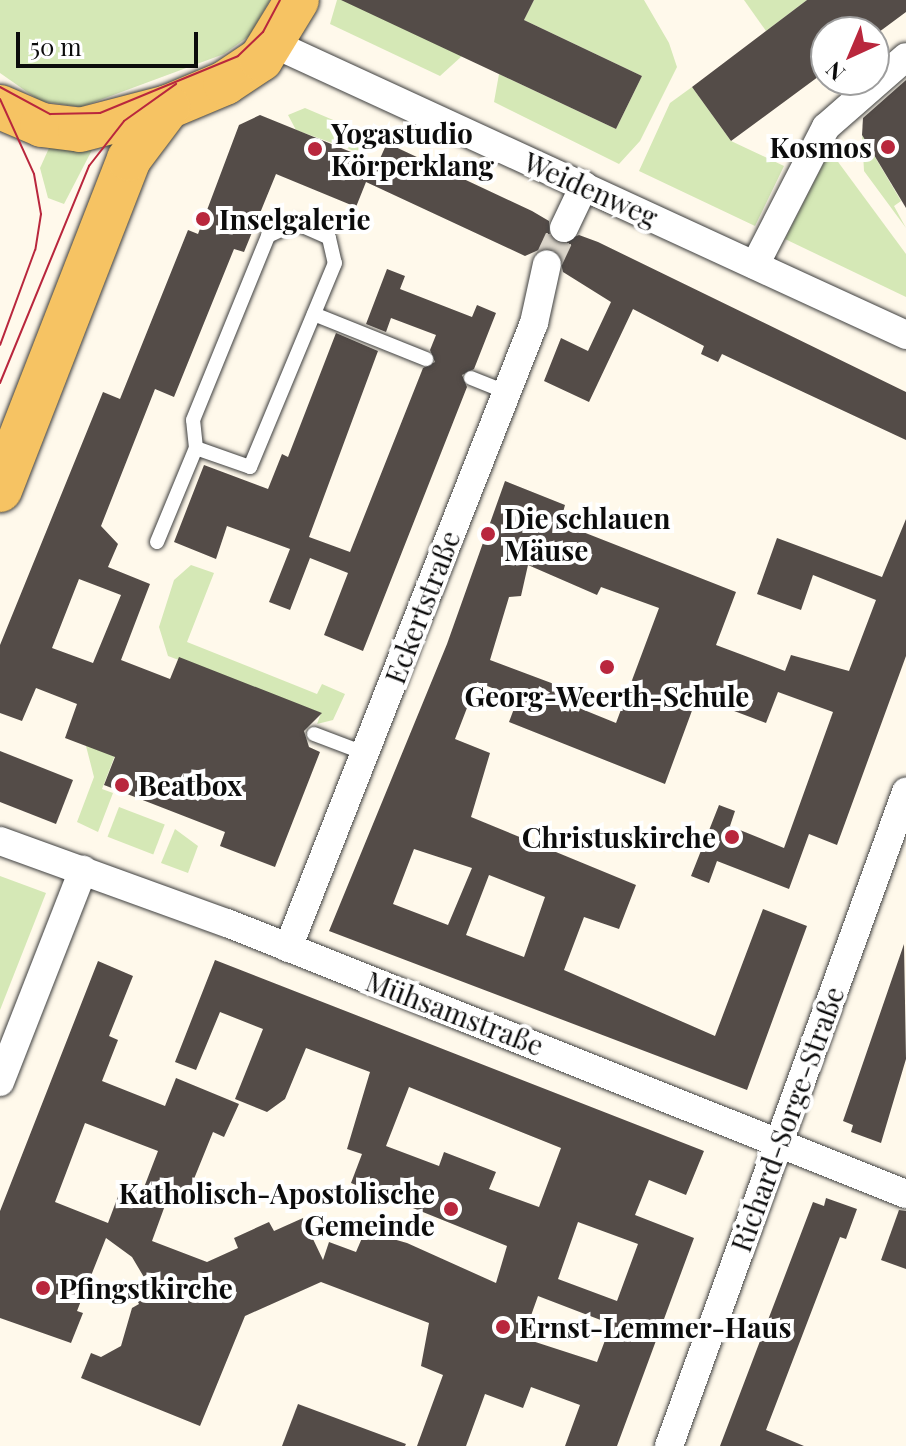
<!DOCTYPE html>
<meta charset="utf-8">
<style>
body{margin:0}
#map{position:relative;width:906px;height:1446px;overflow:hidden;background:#fff9eb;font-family:"Playfair Display",serif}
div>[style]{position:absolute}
.green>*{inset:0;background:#d5e8b6;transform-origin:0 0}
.building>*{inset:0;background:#544c48}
.minor-tunnel>*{height:28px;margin-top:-14px;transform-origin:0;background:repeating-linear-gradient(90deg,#dbd5ca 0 28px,transparent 0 42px)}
.roads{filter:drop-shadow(0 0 2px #3f3f3f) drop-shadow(0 0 2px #3f3f3f)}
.service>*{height:14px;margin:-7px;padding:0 7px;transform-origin:7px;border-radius:7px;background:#fff}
.minor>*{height:28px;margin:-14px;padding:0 14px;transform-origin:14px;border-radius:14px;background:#fff}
.primary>*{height:44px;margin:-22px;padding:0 22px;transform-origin:22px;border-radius:22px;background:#f6c363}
.tram>*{height:2px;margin:-1px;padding:0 1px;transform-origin:1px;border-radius:1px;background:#b9273d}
.dots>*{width:22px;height:22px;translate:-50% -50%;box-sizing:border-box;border:4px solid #fff;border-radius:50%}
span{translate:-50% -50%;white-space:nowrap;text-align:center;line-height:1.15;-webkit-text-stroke:8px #fff;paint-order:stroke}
.poi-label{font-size:28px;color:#0c0c0c;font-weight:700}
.left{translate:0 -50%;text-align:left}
.right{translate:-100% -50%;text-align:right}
.street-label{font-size:28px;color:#0c0c0c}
.north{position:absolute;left:810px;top:16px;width:80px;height:80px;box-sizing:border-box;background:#fff;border:2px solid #9e9e9e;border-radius:50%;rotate:224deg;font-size:22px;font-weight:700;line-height:32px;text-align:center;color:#0c0c0c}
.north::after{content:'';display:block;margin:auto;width:28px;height:36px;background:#b9273d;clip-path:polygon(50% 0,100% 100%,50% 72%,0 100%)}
.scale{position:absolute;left:16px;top:32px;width:182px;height:36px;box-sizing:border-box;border:4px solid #0c0c0c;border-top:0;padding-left:10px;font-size:24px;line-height:28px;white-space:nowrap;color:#0c0c0c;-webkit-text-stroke:6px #fff;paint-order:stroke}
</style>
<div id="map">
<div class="green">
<i style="clip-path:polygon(0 0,270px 0,249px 36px,224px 54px,81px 107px,40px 101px,0 73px)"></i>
<i style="clip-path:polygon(337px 0,355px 0,462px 56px,440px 76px,330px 24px)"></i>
<i style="clip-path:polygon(534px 0,644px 0,669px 43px,677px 67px,640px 141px,619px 164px,494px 102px,499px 74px,616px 129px,642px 76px,524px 20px)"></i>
<i style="clip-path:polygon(744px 0,807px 0,766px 31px)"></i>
<i style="clip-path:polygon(692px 87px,731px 141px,784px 166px,755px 226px,639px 171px,670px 103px)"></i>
<i style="clip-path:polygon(305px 108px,366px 134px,357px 152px,296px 130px,288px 115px)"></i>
<i style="clip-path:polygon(862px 135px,901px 201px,894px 206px,906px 228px,864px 171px)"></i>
<i style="clip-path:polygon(49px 148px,92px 150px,64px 204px,48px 198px,40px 168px)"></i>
<i style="clip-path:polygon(830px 151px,906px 254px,906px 297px,785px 239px)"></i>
<i style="clip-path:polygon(191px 565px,214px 573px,187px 642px,317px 694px,322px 684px,345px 694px,333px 720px,317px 724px,321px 713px,168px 656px,159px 627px,174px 580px)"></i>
<i style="clip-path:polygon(143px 683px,102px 789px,113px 793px,98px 832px,77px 822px,94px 777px,86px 746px)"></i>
<i style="left:119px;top:807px;width:49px;height:32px;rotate:21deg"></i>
<i style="clip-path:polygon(175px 829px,198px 846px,188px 873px,161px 863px)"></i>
<i style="clip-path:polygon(0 876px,46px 893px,0 1010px)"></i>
</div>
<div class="building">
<i style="clip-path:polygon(341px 0,534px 0,524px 20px,642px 76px,616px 129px)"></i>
<i style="clip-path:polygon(807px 0,906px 0,906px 12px,879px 32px,826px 32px,826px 71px,731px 141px,692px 87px)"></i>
<i style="clip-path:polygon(906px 80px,906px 208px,862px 135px,863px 118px)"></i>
<i style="clip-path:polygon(evenodd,260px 115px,378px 163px,387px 143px,532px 211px,549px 221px,550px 237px,557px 244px,579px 235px,598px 242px,906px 392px,906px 440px,722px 354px,718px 362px,701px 354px,704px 346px,633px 309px,589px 402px,544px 381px,561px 338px,588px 351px,611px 302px,563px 272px,558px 251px,543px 248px,525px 256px,366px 182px,356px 207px,276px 174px,244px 252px,234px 249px,174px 397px,155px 389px,101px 526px,118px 544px,108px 567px,150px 584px,121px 660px,170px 679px,179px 657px,322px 713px,304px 731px,309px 747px,320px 752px,275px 867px,220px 846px,225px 832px,104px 785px,115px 757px,65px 738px,77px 704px,36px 688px,22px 721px,0 713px,0 645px,103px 392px,120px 399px,188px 230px,198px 234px,239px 125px,260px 115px,79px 579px,121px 595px,93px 663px,52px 648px,79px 579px)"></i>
<i style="clip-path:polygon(387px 269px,405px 276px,400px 289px,472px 317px,477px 305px,496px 313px,474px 369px,462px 375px,467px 387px,363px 651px,324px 635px,348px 573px,310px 558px,290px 610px,269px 602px,290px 549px,227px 526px,216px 559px,174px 542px,204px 465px,268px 489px,282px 454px,288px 457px,336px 333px,378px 351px,309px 537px,350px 552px,423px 368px,435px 362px,430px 350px,436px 335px,391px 318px,386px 332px,366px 324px)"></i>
<i style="clip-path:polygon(evenodd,505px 481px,565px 505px,560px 523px,736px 592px,716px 645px,785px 671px,791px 655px,849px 671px,876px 600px,813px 575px,801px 610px,757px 594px,777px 538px,882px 577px,906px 519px,906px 656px,837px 845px,809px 834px,789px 889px,717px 861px,709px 883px,691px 876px,719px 805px,735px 811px,730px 826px,784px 848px,833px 712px,778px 692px,766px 723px,697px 697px,665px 784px,509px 722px,518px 698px,477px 682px,455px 739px,490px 753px,471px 817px,636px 885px,619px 929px,584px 917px,564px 970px,715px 1036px,763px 909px,807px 926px,747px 1090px,329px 931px,447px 644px,505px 481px,528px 565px,597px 595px,601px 587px,659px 608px,616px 723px,557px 699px,562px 687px,490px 660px,509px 597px,521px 596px,528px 565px,505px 481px,414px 849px,472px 868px,448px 925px,393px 904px,414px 849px,505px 481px,489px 875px,545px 897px,524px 957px,466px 935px,489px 875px)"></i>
<i style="clip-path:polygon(0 751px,73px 780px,56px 824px,0 802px)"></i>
<i style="clip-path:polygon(904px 944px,906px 1059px,881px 1143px,851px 1132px,853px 1125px,843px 1121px)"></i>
<i style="clip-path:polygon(evenodd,215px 960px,704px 1151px,686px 1195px,649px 1180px,635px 1215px,694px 1238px,617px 1446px,565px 1446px,580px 1405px,531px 1387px,523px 1408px,485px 1394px,466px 1446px,417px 1446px,443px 1375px,421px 1366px,429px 1323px,321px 1282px,245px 1316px,200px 1426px,81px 1378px,91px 1353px,101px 1357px,121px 1346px,132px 1308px,139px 1304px,135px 1296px,144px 1294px,139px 1286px,148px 1284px,132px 1257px,106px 1238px,77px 1311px,83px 1313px,71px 1343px,0 1318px,0 1211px,98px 961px,133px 976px,109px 1036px,118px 1040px,102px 1081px,165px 1106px,176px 1078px,239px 1104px,224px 1137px,213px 1132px,183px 1206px,167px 1200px,152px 1241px,207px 1262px,238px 1248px,234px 1238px,269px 1222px,274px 1231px,303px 1218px,323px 1260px,329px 1242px,356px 1252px,365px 1231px,407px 1243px,496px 1283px,507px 1246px,351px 1183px,362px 1154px,347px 1149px,370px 1072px,306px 1048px,285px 1099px,267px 1112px,235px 1099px,263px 1029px,220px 1012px,196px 1070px,175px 1062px,215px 960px,409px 1087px,561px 1148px,539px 1207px,489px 1189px,496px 1172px,444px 1152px,439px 1166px,386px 1146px,409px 1087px,215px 960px,85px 1123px,158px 1151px,143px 1190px,123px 1183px,108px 1223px,55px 1202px,85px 1123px,215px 960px,578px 1222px,638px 1244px,617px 1301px,558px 1279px,578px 1222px,215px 960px,538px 1296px,611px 1324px,597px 1362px,523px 1338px,538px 1296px)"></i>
<i style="clip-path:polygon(826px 1198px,857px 1209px,846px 1239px,840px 1237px,766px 1430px,804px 1446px,720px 1446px,813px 1202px,824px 1206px)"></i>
<i style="clip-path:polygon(899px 1210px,906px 1211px,906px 1269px,881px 1260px)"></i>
<i style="clip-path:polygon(298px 1404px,406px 1444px,405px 1446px,282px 1446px)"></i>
</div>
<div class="minor-tunnel">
<i style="left:547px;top:264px;width:40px;rotate:-65deg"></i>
</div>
<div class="roads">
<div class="service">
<i style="left:314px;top:314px;width:121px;rotate:21.9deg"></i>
<i style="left:471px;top:378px;width:38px;rotate:22deg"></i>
<i style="left:157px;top:542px;width:102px;rotate:-67.5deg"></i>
<i style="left:196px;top:448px;width:28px;rotate:-96deg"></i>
<i style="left:193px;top:420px;width:199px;rotate:-67.8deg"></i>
<i style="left:268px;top:236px;width:31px;rotate:-25deg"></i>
<i style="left:296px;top:223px;width:36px;rotate:24deg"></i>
<i style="left:329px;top:238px;width:26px;rotate:77deg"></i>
<i style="left:335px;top:263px;width:221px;rotate:112.6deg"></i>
<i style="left:250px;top:467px;width:57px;rotate:-160.6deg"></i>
<i style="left:314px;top:734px;width:53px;rotate:20.8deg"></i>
</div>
<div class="minor">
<i style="left:274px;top:44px;width:696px;rotate:24.72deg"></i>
<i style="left:564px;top:228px;width:47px;rotate:-64.5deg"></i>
<i style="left:755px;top:265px;width:155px;rotate:-62.8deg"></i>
<i style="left:826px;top:127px;width:106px;rotate:-41.2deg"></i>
<i style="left:0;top:841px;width:241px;rotate:19.9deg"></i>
<i style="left:227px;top:923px;width:731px;rotate:21.76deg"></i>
<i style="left:288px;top:948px;width:672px;rotate:-68.52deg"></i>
<i style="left:534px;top:323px;width:60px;rotate:-77.6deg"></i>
<i style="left:0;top:1082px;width:228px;rotate:-68.6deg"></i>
<i style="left:669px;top:1446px;width:696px;rotate:-70.08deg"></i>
</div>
<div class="primary">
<i style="left:0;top:107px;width:46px;rotate:23.2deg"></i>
<i style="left:42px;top:125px;width:38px;rotate:7deg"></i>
<i style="left:80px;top:130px;width:91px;rotate:-14.6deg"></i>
<i style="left:168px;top:107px;width:62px;rotate:-22.8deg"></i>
<i style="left:225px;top:83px;width:43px;rotate:-33.7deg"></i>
<i style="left:261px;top:59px;width:69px;rotate:-58.6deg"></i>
<i style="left:0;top:490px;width:355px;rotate:-68.7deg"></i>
<i style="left:129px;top:159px;width:65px;rotate:-53.1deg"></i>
</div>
</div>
<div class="tram">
<i style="left:0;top:87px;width:57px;rotate:28.4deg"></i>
<i style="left:50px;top:114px;width:50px;rotate:-1.1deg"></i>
<i style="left:100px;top:113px;width:149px;rotate:-22.4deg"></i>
<i style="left:238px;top:56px;width:35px;rotate:-44deg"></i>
<i style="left:263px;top:32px;width:36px;rotate:-62deg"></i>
<i style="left:0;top:99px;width:82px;rotate:65.6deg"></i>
<i style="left:34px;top:174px;width:41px;rotate:80.1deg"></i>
<i style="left:41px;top:214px;width:36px;rotate:99deg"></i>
<i style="left:35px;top:250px;width:101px;rotate:110.2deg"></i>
<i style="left:0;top:383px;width:235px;rotate:-67.7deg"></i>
<i style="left:89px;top:166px;width:57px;rotate:-52.1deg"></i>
<i style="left:124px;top:121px;width:64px;rotate:-35.4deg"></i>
</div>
<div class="dots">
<i style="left:888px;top:147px;background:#b9273d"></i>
<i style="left:315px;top:149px;background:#b9273d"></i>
<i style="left:203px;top:219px;background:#b9273d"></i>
<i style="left:488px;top:534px;background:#b9273d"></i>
<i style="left:607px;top:667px;background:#b9273d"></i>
<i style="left:122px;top:785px;background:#b9273d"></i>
<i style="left:732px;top:837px;background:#b9273d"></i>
<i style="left:451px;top:1209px;background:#b9273d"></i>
<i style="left:43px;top:1288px;background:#b9273d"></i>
<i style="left:503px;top:1327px;background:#b9273d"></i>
</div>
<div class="poi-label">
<span class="left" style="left:331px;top:149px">Yogastudio<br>Körperklang</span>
<span class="right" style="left:872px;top:147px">Kosmos</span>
<span class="left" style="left:219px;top:219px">Inselgalerie</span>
<span class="left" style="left:504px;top:534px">Die schlauen<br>Mäuse</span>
<span style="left:607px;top:696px">Georg-Weerth-Schule</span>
<span class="left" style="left:138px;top:785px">Beatbox</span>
<span class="right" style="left:716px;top:837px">Christuskirche</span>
<span class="right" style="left:435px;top:1209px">Katholisch-Apostolische<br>Gemeinde</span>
<span class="left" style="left:59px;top:1288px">Pfingstkirche</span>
<span class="left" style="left:519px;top:1327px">Ernst-Lemmer-Haus</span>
</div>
<div class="street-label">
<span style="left:591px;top:189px;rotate:24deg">Weidenweg</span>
<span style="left:422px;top:607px;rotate:-69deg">Eckertstraße</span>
<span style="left:455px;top:1013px;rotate:21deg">Mühsamstraße</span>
<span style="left:787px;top:1119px;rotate:-70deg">Richard-Sorge-Straße</span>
</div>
<div class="north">N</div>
<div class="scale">50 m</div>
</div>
